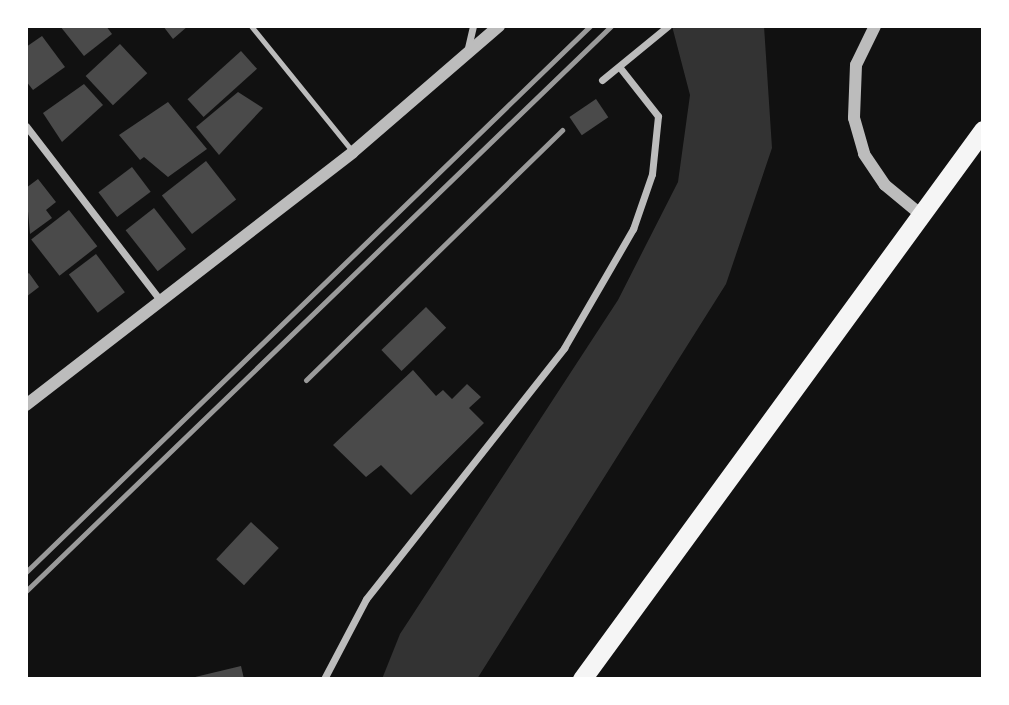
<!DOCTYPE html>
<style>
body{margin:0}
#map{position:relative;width:1009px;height:705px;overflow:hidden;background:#111;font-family:"Golos Text",sans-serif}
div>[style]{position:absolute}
.water>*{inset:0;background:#333}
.building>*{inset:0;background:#4a4a4a;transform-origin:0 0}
.service>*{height:5px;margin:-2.5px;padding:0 2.5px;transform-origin:2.5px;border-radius:2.5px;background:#bcbcbc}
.minor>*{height:7px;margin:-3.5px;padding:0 3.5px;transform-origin:3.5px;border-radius:3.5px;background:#bcbcbc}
.tertiary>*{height:12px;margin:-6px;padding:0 6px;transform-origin:6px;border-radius:6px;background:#bcbcbc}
.trunk>*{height:19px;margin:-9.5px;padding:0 9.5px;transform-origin:9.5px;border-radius:9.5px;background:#f5f5f5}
.rail>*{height:5px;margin:-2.5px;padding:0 2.5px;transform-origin:2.5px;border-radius:2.5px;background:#9a9a9a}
span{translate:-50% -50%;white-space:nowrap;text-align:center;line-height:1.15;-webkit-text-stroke:7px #fff;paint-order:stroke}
.frame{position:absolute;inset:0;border:28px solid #fff;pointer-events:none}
</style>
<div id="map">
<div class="water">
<i style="clip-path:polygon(672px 26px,764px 26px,772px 148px,726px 284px,477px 679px,382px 679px,400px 634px,618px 300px,678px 182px,690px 95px)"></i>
</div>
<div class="building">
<i style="clip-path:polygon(60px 26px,106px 26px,112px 34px,84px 56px)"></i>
<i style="clip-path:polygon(163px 26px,188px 26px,173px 39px)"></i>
<i style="clip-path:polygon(42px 36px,65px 67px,33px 90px,26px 81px,26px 47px)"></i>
<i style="left:120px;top:44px;width:40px;height:47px;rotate:47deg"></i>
<i style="left:241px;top:51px;width:24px;height:72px;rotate:48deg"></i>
<i style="clip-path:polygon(84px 84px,103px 105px,62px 142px,43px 113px)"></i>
<i style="clip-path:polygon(238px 92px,263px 108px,219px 155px,196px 127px)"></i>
<i style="left:596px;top:99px;width:22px;height:32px;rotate:56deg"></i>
<i style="clip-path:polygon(168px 102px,207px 149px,168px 177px,144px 157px,140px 160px,119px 135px)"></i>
<i style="left:206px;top:161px;width:49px;height:56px;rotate:52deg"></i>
<i style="left:132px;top:167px;width:31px;height:42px;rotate:53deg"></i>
<i style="clip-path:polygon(38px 179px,56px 202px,46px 210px,52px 218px,30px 234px,26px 188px)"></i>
<i style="left:154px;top:208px;width:52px;height:36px;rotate:52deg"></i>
<i style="left:69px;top:210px;width:46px;height:48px;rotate:52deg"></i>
<i style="left:96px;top:254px;width:48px;height:34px;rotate:53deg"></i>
<i style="clip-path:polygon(29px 273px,39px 287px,26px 297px,26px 275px)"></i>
<i style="left:426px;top:307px;width:29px;height:62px;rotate:46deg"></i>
<i style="clip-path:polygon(413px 370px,436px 396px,443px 390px,452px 399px,467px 384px,481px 397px,469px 408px,484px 423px,411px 495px,381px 465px,366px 477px,333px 445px)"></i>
<i style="left:251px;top:522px;width:38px;height:51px;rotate:43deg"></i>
<i style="clip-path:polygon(241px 666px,244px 679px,191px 679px,191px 678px)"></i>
</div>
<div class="service">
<i style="left:251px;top:26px;width:162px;rotate:51deg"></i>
</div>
<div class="minor">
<i style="left:467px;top:52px;width:27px;rotate:-77deg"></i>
<i style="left:602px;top:80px;width:85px;rotate:-39.3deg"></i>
<i style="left:26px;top:126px;width:218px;rotate:52.4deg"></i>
<i style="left:324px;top:679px;width:90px;rotate:-62.3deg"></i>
<i style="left:366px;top:599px;width:320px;rotate:-51.7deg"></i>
<i style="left:564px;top:348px;width:138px;rotate:-59.9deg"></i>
<i style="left:633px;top:229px;width:58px;rotate:-70.9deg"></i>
<i style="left:652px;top:174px;width:58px;rotate:-84.1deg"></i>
<i style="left:658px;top:116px;width:60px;rotate:-128.2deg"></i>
</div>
<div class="tertiary">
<i style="left:875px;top:26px;width:43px;rotate:116deg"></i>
<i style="left:856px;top:65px;width:53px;rotate:92.2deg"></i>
<i style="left:854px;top:118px;width:37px;rotate:74deg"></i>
<i style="left:864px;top:154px;width:37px;rotate:56deg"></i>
<i style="left:885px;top:185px;width:45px;rotate:39.6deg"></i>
<i style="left:26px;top:405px;width:413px;rotate:-37.7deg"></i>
<i style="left:353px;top:152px;width:193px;rotate:-40.8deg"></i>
</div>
<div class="trunk">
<i style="left:582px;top:679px;width:680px;rotate:-53.85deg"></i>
</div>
<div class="rail">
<i style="left:306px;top:380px;width:358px;rotate:-44.3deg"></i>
<i style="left:26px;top:572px;width:785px;rotate:-44.07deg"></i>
<i style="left:26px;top:591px;width:813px;rotate:-44deg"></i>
</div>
<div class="frame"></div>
</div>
